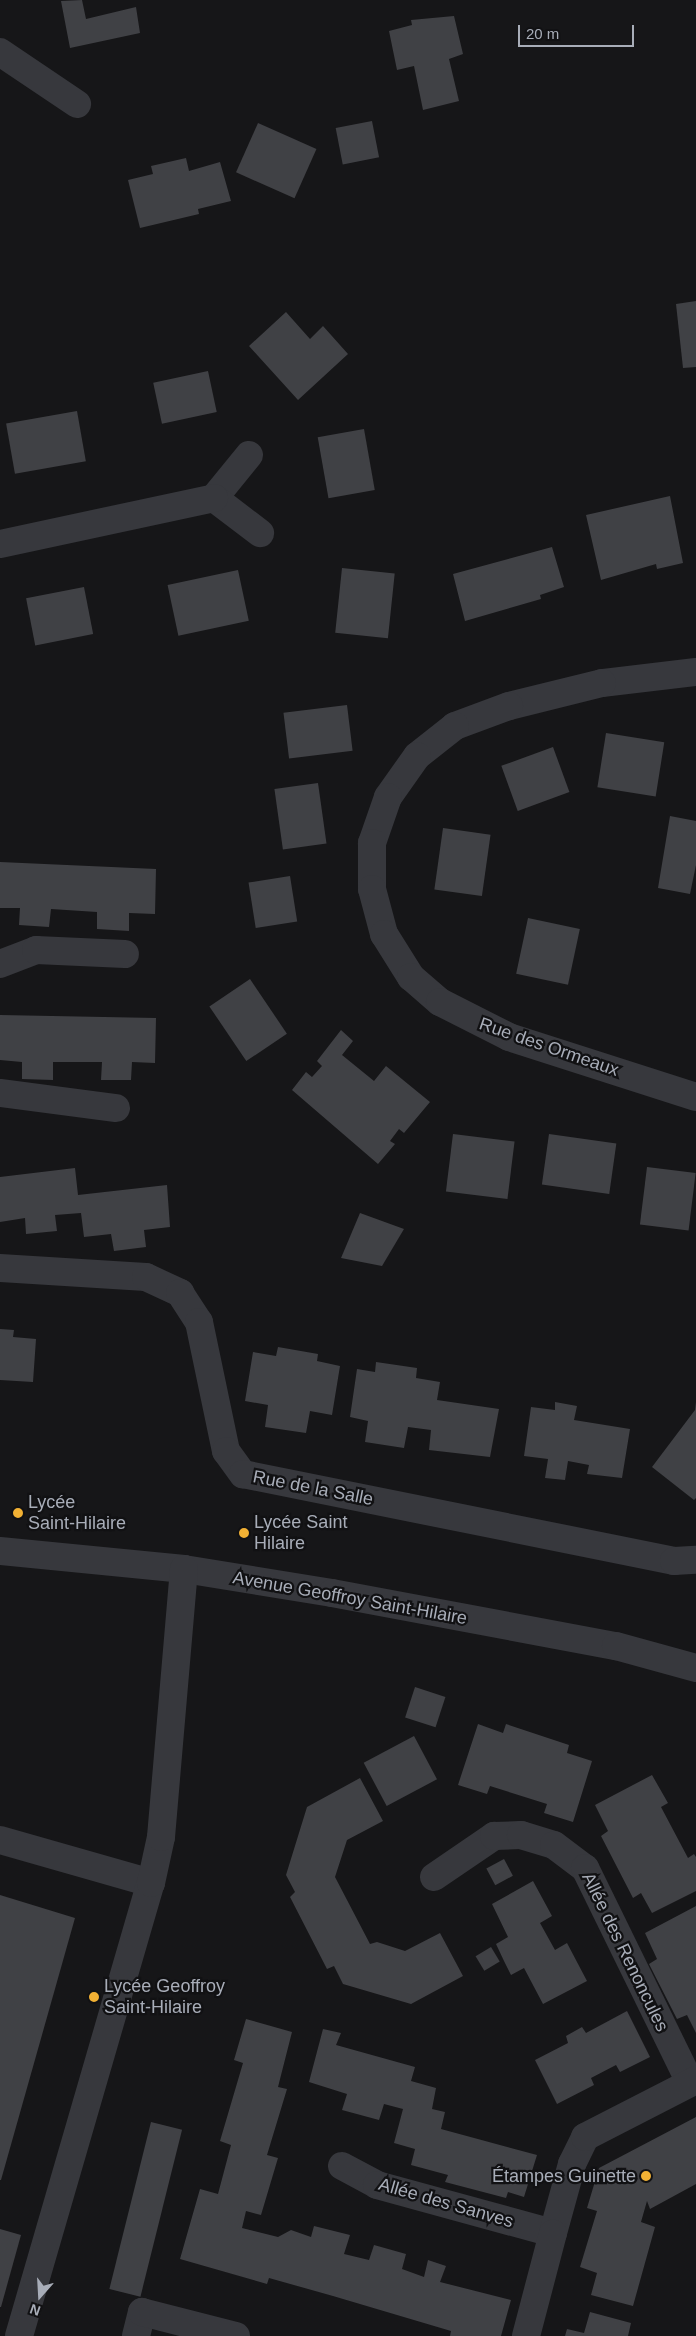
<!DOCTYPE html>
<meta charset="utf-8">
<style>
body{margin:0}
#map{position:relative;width:696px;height:2336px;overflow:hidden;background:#161618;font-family:Helvetica,sans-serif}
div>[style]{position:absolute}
.building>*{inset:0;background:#404145;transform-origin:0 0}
.minor>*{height:28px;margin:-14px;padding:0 14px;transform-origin:14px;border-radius:14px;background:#37383d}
.dots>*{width:14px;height:14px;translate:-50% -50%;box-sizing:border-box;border:2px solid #111113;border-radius:50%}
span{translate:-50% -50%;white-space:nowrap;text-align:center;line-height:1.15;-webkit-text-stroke:4.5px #111113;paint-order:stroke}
.street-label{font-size:18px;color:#a8adb8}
.poi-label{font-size:18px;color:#a8adb8}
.left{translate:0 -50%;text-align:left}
.right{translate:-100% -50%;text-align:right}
.north{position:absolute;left:15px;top:2271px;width:50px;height:50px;-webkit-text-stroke:4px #111113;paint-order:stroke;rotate:199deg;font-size:14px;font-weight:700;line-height:20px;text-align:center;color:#a8adb8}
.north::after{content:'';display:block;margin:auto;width:18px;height:22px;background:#a8adb8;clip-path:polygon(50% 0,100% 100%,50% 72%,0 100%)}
.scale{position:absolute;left:518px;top:25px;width:116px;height:22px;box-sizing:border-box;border:2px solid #a8adb8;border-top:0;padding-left:6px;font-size:15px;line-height:18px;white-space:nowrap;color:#a8adb8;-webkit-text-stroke:4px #111113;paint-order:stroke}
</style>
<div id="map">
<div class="building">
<i style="clip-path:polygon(82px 0,86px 19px,136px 7px,140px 33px,70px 48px,61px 1px)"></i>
<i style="clip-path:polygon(454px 16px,463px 54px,449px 59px,459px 101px,423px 110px,414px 66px,397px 70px,389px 31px,412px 25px,411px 20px)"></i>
<i style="left:372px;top:121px;width:37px;height:37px;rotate:79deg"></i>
<i style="left:258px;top:123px;width:64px;height:54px;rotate:24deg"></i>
<i style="clip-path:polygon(186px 158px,189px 171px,220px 162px,231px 201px,198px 209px,199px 214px,140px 228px,128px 180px,153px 174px,151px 166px)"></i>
<i style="clip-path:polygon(696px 301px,696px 367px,683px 368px,676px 304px)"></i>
<i style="clip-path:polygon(286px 312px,310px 339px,323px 326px,348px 354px,298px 400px,249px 346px)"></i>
<i style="left:208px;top:371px;width:42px;height:56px;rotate:78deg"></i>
<i style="left:77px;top:411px;width:51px;height:72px;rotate:80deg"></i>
<i style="left:364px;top:429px;width:62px;height:47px;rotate:80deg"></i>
<i style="clip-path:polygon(670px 496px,683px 563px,657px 569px,656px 564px,601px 580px,586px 515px)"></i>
<i style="clip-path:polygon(552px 547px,564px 587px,540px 595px,541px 599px,465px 621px,453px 574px)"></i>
<i style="left:342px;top:568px;width:53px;height:65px;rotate:6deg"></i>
<i style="left:238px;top:570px;width:52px;height:72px;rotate:78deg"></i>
<i style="left:84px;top:587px;width:48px;height:59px;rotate:79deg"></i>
<i style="left:347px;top:705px;width:46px;height:64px;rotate:83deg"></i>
<i style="left:606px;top:733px;width:59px;height:55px;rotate:9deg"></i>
<i style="left:553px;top:747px;width:48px;height:55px;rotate:70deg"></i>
<i style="left:318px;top:783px;width:61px;height:44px;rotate:82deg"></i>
<i style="clip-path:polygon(670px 816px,696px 821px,696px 865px,690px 894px,658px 888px)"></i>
<i style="left:443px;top:828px;width:48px;height:62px;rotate:8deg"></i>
<i style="clip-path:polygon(0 862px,156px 869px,155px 914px,129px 913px,129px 931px,97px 929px,97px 912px,51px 909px,49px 927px,19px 925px,20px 908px,0 908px)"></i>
<i style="left:290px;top:876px;width:46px;height:42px;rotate:81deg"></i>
<i style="left:528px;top:918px;width:53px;height:57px;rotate:12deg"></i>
<i style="left:250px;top:979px;width:66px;height:49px;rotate:56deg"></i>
<i style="clip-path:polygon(0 1015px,156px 1018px,155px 1063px,132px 1062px,131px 1080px,101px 1080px,102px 1062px,53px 1062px,53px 1080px,22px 1079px,22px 1062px,0 1060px)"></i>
<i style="clip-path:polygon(341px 1030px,353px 1041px,342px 1055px,374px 1081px,386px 1066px,430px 1102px,404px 1133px,399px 1129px,390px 1141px,395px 1144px,378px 1164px,292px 1090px,306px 1072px,312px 1077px,322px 1066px,317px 1061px)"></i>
<i style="left:453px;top:1134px;width:62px;height:58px;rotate:7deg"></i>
<i style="left:549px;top:1134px;width:68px;height:51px;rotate:8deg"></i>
<i style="left:647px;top:1167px;width:49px;height:58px;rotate:7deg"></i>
<i style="clip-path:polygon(75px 1168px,78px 1195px,167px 1185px,170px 1227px,144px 1230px,146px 1247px,114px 1251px,111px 1234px,84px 1237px,81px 1213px,55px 1215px,57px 1231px,26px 1234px,25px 1218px,0 1222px,0 1177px)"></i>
<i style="clip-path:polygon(360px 1213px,404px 1229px,382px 1266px,341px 1258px)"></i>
<i style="clip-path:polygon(0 1329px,14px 1330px,13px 1337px,36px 1339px,33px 1382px,0 1380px)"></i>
<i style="clip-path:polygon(278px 1347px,318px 1354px,317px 1361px,340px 1366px,332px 1415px,310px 1411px,306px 1433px,265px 1427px,268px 1405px,245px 1401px,253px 1352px,276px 1356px)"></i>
<i style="clip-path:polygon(376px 1362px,417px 1368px,416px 1378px,440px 1382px,437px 1400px,499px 1409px,490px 1457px,429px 1450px,431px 1430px,408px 1427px,404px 1448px,365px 1442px,368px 1421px,350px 1417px,357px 1369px,375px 1372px)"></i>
<i style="clip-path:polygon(555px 1402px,577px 1406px,574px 1420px,630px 1429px,622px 1478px,587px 1474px,589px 1465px,568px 1461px,565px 1480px,545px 1478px,548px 1459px,524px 1456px,531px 1407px,555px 1410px)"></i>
<i style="clip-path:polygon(696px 1402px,696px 1498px,694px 1500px,652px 1467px,695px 1410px)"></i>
<i style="left:415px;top:1687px;width:32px;height:32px;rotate:18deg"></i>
<i style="clip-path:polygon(478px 1724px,503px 1733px,506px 1724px,569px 1745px,567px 1753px,592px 1761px,573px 1822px,544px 1813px,547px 1804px,490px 1786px,487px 1794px,458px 1785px)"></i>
<i style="left:414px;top:1736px;width:49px;height:57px;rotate:62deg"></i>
<i style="clip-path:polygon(652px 1775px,668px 1803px,661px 1807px,688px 1858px,694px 1854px,696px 1857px,696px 1891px,652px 1913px,641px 1893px,633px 1898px,601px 1836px,608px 1831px,595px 1805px)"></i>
<i style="clip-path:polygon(360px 1778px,383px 1821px,347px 1840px,335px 1877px,370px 1944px,377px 1942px,405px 1951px,440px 1933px,463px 1976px,411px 2004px,343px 1984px,334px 1966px,327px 1969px,290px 1897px,295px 1892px,286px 1875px,307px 1807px)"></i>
<i style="left:504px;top:1859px;width:19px;height:20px;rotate:62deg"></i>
<i style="clip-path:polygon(533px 1881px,552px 1916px,540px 1923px,555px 1950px,567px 1943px,587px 1981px,543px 2004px,524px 1968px,511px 1975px,504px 1961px,496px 1944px,508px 1937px,492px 1904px)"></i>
<i style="clip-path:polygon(0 1895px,75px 1918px,1px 2180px,0 2180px)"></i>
<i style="clip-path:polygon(696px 1906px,696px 2033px,687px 2015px,677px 2019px,649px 1964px,657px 1959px,645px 1933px)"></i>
<i style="left:491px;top:1947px;width:17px;height:18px;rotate:59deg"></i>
<i style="clip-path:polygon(627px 2011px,650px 2057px,620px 2072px,616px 2065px,591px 2078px,594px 2085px,557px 2104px,535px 2060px,568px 2043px,566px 2036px,582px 2027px,586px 2033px)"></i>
<i style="clip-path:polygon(246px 2019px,292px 2032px,278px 2087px,287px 2089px,267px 2155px,278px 2158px,261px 2215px,246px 2211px,242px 2228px,278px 2237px,291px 2230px,311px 2237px,314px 2226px,350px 2235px,344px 2254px,369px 2260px,374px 2245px,406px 2254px,402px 2269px,424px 2277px,428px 2260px,446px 2266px,440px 2282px,511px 2300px,501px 2336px,450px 2336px,451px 2331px,333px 2296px,269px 2278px,267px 2284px,180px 2259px,200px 2189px,218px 2194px,231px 2145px,220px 2141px,243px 2063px,234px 2060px)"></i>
<i style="clip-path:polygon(323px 2029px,341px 2033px,336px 2045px,415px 2067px,411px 2081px,436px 2088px,432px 2109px,445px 2112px,441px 2129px,537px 2155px,524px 2197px,508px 2192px,506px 2198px,445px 2182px,448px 2175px,411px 2165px,415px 2149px,394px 2143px,403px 2109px,384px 2104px,379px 2120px,342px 2110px,347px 2094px,309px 2082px)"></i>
<i style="clip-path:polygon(696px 2117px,696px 2184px,650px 2209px,647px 2201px,641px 2222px,655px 2227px,633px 2306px,591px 2295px,597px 2273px,580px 2267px,597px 2211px,587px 2208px,599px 2168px)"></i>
<i style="left:151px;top:2122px;width:32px;height:172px;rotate:14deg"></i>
<i style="clip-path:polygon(0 2229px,21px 2235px,1px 2307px,0 2307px)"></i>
<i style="clip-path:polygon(590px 2312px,631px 2323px,628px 2336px,565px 2336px,567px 2329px,584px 2333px)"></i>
</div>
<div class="minor">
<i style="left:0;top:52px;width:93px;rotate:34deg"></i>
<i style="left:249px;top:455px;width:55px;rotate:129.1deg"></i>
<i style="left:214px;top:498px;width:58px;rotate:37.3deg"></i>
<i style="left:0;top:544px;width:219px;rotate:-12.1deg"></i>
<i style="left:696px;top:672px;width:95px;rotate:173.3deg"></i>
<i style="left:602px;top:683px;width:96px;rotate:166.1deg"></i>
<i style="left:509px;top:706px;width:58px;rotate:159.7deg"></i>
<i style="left:455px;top:726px;width:48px;rotate:141.7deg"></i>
<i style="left:417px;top:756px;width:50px;rotate:125.3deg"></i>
<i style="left:388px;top:797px;width:49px;rotate:109.2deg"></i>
<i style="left:372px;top:843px;width:46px;rotate:90deg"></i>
<i style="left:372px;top:889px;width:47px;rotate:75.1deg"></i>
<i style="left:384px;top:934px;width:51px;rotate:57.9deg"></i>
<i style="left:411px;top:977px;width:38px;rotate:41deg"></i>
<i style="left:440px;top:1002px;width:77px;rotate:26.9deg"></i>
<i style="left:509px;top:1037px;width:196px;rotate:17.8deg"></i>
<i style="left:0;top:964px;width:39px;rotate:-21deg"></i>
<i style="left:36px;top:950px;width:89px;rotate:2.6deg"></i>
<i style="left:0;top:1093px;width:117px;rotate:7.4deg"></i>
<i style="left:0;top:1268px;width:146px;rotate:3.5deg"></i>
<i style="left:146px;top:1277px;width:38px;rotate:25deg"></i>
<i style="left:180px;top:1293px;width:35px;rotate:57deg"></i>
<i style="left:199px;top:1322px;width:132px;rotate:78.2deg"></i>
<i style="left:226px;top:1451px;width:29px;rotate:54deg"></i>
<i style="left:243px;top:1474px;width:440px;rotate:11.4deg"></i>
<i style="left:674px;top:1561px;width:22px;rotate:-3deg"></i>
<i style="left:0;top:1551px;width:185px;rotate:5.6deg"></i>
<i style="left:184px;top:1569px;width:150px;rotate:9.2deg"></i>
<i style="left:332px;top:1593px;width:289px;rotate:10.6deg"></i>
<i style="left:616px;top:1646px;width:83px;rotate:15.4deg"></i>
<i style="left:0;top:1840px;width:157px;rotate:15.9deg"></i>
<i style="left:434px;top:1877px;width:73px;rotate:-34.3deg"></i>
<i style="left:494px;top:1836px;width:27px;rotate:-2deg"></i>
<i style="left:521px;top:1835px;width:34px;rotate:17deg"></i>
<i style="left:554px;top:1845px;width:39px;rotate:37deg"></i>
<i style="left:585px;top:1868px;width:238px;rotate:63.9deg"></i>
<i style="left:342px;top:2166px;width:40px;rotate:28deg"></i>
<i style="left:377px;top:2185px;width:182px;rotate:15.3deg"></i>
<i style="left:553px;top:2233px;width:72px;rotate:-74.6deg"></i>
<i style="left:572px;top:2164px;width:30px;rotate:-64deg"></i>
<i style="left:585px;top:2137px;width:125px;rotate:-27.2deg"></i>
<i style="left:19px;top:2336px;width:472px;rotate:-73.8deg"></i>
<i style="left:151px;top:1883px;width:47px;rotate:-77.7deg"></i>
<i style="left:161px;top:1837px;width:269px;rotate:-85.1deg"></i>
<i style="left:136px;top:2336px;width:25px;rotate:-76deg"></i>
<i style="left:142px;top:2312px;width:97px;rotate:14.3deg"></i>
<i style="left:526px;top:2336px;width:106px;rotate:-75.3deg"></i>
</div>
<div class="dots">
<i style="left:18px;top:1513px;background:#f2b134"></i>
<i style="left:244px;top:1533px;background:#f2b134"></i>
<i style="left:94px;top:1997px;background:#f2b134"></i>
<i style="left:646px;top:2176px;background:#f2b134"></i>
</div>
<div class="street-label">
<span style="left:549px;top:1047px;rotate:19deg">Rue des Ormeaux</span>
<span style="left:313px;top:1488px;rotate:11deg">Rue de la Salle</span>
<span style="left:350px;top:1598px;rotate:10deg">Avenue Geoffroy Saint-Hilaire</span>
<span style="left:625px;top:1952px;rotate:64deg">Allée des Renoncules</span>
<span style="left:446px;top:2203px;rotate:16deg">Allée des Sanves</span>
</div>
<div class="poi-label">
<span class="left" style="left:28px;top:1513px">Lycée<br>Saint-Hilaire</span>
<span class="left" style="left:254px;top:1533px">Lycée Saint<br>Hilaire</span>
<span class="left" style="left:104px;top:1997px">Lycée Geoffroy<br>Saint-Hilaire</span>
<span class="right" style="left:636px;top:2176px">Étampes Guinette</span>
</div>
<div class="north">N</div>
<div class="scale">20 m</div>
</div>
